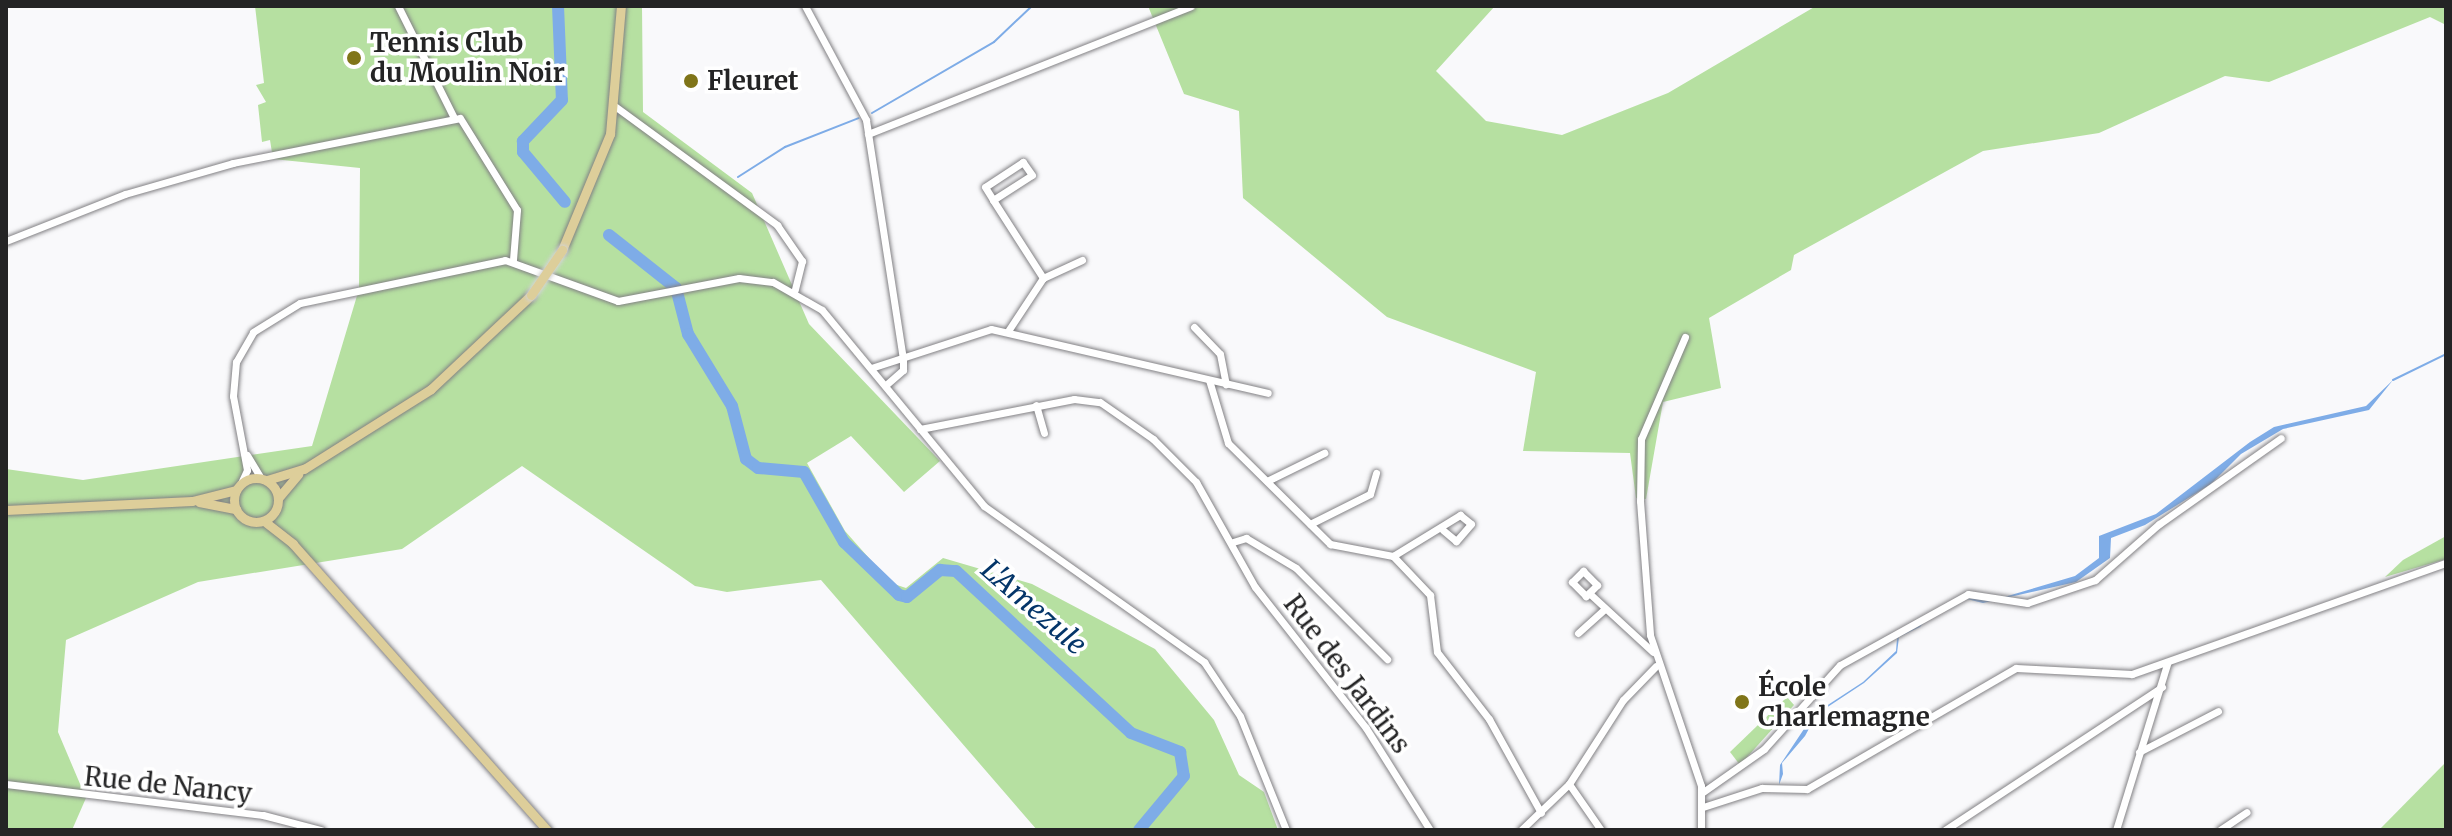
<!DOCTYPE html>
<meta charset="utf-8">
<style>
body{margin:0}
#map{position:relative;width:2452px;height:836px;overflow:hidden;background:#f9f9fb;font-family:Merriweather,serif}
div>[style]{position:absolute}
.green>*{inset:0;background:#b6e0a1}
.water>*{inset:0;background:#7eace7}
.stream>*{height:2px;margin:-1px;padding:0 1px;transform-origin:1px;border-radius:1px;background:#7eace7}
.river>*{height:12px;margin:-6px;padding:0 6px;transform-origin:6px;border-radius:6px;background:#7eace7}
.roads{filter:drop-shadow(0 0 2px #828184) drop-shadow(0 0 2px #828184)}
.minor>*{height:7px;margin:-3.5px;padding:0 3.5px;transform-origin:3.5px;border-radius:3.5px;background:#fff}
.major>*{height:9px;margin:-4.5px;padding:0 4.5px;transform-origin:4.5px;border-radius:4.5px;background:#ddce9a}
.major>.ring{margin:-4.5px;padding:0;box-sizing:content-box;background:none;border:9px solid #ddce9a;border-radius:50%}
.bridges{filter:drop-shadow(0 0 2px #d3d3d3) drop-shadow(0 0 2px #d3d3d3)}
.major-bridge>*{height:9px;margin:-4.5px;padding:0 4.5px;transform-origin:4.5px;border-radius:4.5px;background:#ddce9a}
.dots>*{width:22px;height:22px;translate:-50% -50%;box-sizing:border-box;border:4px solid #fff;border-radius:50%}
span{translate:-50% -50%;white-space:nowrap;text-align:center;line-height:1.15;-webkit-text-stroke:7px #fff;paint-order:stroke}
.poi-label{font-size:26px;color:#242425;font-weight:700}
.left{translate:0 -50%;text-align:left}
.street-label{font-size:26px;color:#242425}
.water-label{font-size:28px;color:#043569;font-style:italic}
.frame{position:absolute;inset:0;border:8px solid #242425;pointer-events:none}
</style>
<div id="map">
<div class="green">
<i style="clip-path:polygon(255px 6px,642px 6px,643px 112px,752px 193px,809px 324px,940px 461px,904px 492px,851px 436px,807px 463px,845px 531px,891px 583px,906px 588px,943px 558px,1032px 584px,1155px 649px,1214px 720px,1239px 775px,1264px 792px,1278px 830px,1037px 830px,821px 580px,727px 592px,695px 586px,522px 466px,402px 549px,198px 582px,66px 640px,58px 732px,86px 798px,72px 830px,6px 830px,6px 469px,83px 480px,312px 446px,359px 289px,360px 168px,273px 159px,270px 140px,262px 142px,258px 105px,266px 102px,256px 85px,264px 83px)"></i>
<i style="clip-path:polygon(1148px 6px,1495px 6px,1436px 71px,1486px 121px,1562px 135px,1668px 93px,1816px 6px,2446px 6px,2446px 25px,2430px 17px,2269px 82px,2225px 76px,2099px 133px,1983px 151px,1794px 255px,1791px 270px,1709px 318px,1721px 388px,1663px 402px,1646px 499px,1636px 498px,1630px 453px,1523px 451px,1536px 372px,1387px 317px,1243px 198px,1239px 111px,1184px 94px)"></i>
<i style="clip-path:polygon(2446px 536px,2446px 559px,2385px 577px,2403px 560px)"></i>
<i style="clip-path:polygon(1787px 697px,1794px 705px,1740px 765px,1730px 752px)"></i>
<i style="clip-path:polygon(2446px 762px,2446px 830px,2379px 830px)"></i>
</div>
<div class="water">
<i style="clip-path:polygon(2393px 380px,2369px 410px,2283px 429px,2241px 454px,2211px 484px,2145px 525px,2111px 538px,2110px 558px,2076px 582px,1983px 603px,1967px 599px,1931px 615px,1920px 627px,1899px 637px,1897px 653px,1864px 683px,1817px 714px,1805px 736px,1782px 763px,1783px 774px,1779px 785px,1780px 765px,1814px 714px,1863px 682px,1896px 651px,1897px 638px,1927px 616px,1965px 598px,1994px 600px,2075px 576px,2099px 558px,2099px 536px,2156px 514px,2250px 442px,2274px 427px,2366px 406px)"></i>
</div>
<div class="stream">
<i style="left:872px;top:113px;width:141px;rotate:-30.2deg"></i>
<i style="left:994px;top:42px;width:52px;rotate:-43.5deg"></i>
<i style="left:738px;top:177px;width:56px;rotate:-32.6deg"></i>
<i style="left:785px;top:147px;width:79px;rotate:-21.4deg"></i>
<i style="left:2393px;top:380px;width:59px;rotate:-26.1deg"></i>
</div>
<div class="river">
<i style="left:558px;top:6px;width:94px;rotate:87.6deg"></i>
<i style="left:562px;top:100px;width:57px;rotate:133.6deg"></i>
<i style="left:523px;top:141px;width:11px;rotate:90deg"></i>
<i style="left:523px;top:152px;width:65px;rotate:50deg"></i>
<i style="left:609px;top:235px;width:85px;rotate:38.3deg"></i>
<i style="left:676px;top:288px;width:48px;rotate:75.4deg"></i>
<i style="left:688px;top:334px;width:84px;rotate:58.6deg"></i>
<i style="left:732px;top:406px;width:55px;rotate:75.2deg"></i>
<i style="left:746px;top:459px;width:15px;rotate:37deg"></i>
<i style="left:758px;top:468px;width:46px;rotate:5deg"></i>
<i style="left:804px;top:472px;width:81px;rotate:60.3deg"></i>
<i style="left:844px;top:542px;width:76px;rotate:43.9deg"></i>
<i style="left:899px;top:595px;width:8px;rotate:14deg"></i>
<i style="left:907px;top:597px;width:43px;rotate:-39.3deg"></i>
<i style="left:940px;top:570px;width:16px;rotate:4deg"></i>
<i style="left:956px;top:571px;width:238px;rotate:42.8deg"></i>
<i style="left:1131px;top:733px;width:53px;rotate:21.2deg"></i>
<i style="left:1180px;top:752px;width:24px;rotate:81deg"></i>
<i style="left:1184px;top:776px;width:70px;rotate:129.8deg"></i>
</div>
<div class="roads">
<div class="minor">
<i style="left:398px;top:6px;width:125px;rotate:63.4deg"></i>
<i style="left:805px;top:6px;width:129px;rotate:61.8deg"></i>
<i style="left:866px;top:120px;width:241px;rotate:81.2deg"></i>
<i style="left:903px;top:358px;width:12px;rotate:90deg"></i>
<i style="left:903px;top:370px;width:23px;rotate:139deg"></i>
<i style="left:616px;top:107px;width:200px;rotate:36.2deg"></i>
<i style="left:777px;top:225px;width:44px;rotate:55.2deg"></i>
<i style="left:802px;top:261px;width:30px;rotate:104deg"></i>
<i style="left:868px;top:134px;width:347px;rotate:-21.6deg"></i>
<i style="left:993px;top:200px;width:46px;rotate:-32.7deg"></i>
<i style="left:1032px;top:175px;width:16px;rotate:-125deg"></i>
<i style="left:1023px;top:162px;width:45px;rotate:146.7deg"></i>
<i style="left:985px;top:187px;width:15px;rotate:58deg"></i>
<i style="left:993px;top:200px;width:93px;rotate:57.3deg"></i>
<i style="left:1043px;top:278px;width:64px;rotate:123.4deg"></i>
<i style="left:6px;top:241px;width:128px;rotate:-21.6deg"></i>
<i style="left:125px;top:194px;width:112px;rotate:-16deg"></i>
<i style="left:233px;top:163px;width:231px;rotate:-11.2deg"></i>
<i style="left:460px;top:118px;width:108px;rotate:58.2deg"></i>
<i style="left:517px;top:210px;width:50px;rotate:94.6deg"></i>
<i style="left:1043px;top:278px;width:43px;rotate:-24.8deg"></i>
<i style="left:1194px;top:327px;width:37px;rotate:46deg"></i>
<i style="left:1220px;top:354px;width:31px;rotate:79deg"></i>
<i style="left:1685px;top:337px;width:111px;rotate:113.3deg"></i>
<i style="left:1641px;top:439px;width:62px;rotate:90.9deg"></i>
<i style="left:1640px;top:501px;width:134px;rotate:85.7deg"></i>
<i style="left:1650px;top:635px;width:159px;rotate:71.3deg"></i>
<i style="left:1701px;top:786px;width:44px;rotate:90deg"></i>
<i style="left:871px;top:368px;width:126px;rotate:-18deg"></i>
<i style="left:991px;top:329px;width:284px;rotate:13deg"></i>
<i style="left:1209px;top:380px;width:66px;rotate:73.2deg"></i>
<i style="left:1228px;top:443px;width:144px;rotate:44.7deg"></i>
<i style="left:1330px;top:544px;width:64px;rotate:10.8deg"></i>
<i style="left:1393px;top:556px;width:54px;rotate:46.5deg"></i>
<i style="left:1430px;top:595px;width:57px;rotate:83deg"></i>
<i style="left:1437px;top:652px;width:85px;rotate:52.2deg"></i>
<i style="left:1489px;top:719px;width:107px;rotate:61deg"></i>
<i style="left:1036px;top:405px;width:29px;rotate:74deg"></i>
<i style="left:920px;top:429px;width:157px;rotate:-11deg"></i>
<i style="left:1074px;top:399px;width:26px;rotate:7deg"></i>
<i style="left:1100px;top:402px;width:65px;rotate:34.9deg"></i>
<i style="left:1153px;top:439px;width:61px;rotate:45deg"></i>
<i style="left:1196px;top:482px;width:120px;rotate:60.7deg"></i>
<i style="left:1255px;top:587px;width:179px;rotate:51.8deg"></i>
<i style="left:1366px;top:728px;width:120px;rotate:57.9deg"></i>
<i style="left:247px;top:455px;width:27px;rotate:59deg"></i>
<i style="left:1267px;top:481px;width:64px;rotate:-26.2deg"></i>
<i style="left:241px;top:483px;width:14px;rotate:-65deg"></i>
<i style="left:247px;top:470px;width:75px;rotate:-100.7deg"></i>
<i style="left:233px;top:396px;width:34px;rotate:-85deg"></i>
<i style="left:236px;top:362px;width:34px;rotate:-60deg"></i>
<i style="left:253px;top:332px;width:55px;rotate:-31.7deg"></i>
<i style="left:300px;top:303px;width:209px;rotate:-11.8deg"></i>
<i style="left:505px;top:260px;width:120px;rotate:19.9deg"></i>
<i style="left:618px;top:301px;width:123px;rotate:-10.8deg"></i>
<i style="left:739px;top:278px;width:34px;rotate:7deg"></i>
<i style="left:773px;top:282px;width:56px;rotate:29.7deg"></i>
<i style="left:822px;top:310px;width:254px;rotate:50.4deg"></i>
<i style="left:984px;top:506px;width:270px;rotate:35.3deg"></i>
<i style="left:1204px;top:662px;width:65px;rotate:56.3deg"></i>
<i style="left:1240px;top:716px;width:123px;rotate:68deg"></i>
<i style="left:1310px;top:524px;width:67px;rotate:-26.6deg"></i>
<i style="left:1370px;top:494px;width:22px;rotate:-74deg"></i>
<i style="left:1233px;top:542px;width:14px;rotate:-17deg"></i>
<i style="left:1246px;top:538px;width:58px;rotate:31deg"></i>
<i style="left:1296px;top:568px;width:129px;rotate:45deg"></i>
<i style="left:1393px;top:556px;width:79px;rotate:-31.5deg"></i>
<i style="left:1460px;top:515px;width:14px;rotate:39deg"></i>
<i style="left:1471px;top:524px;width:23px;rotate:131deg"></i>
<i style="left:1456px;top:541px;width:17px;rotate:-140deg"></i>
<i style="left:1583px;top:571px;width:20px;rotate:45deg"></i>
<i style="left:1597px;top:585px;width:16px;rotate:135deg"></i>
<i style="left:1586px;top:596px;width:20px;rotate:-135deg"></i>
<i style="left:1572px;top:582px;width:16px;rotate:-45deg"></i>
<i style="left:1589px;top:593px;width:87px;rotate:42.7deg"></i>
<i style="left:1578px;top:633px;width:36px;rotate:-42deg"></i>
<i style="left:2139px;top:752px;width:89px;rotate:-27.4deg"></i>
<i style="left:6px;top:784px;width:259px;rotate:6.9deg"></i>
<i style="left:263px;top:815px;width:60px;rotate:14.5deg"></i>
<i style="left:1569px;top:784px;width:56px;rotate:55.2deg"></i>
<i style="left:1703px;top:792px;width:75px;rotate:-35.2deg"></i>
<i style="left:1764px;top:749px;width:113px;rotate:-47.9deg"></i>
<i style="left:1840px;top:665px;width:146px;rotate:-29deg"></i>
<i style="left:1968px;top:594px;width:60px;rotate:8.7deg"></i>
<i style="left:2027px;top:603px;width:72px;rotate:-18.7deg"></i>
<i style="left:2095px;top:580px;width:85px;rotate:-41.2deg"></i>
<i style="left:2159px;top:524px;width:149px;rotate:-35.2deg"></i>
<i style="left:1703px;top:807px;width:62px;rotate:-17.9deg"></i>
<i style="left:1762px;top:788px;width:45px;rotate:1.3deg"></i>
<i style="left:1807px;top:789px;width:241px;rotate:-30.1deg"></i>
<i style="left:2016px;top:668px;width:116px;rotate:3deg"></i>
<i style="left:2132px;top:674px;width:333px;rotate:-19.5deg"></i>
<i style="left:1521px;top:830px;width:66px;rotate:-43.8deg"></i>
<i style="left:1569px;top:784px;width:100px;rotate:-57.3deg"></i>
<i style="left:1623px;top:700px;width:47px;rotate:-45.9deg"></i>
<i style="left:1945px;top:830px;width:260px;rotate:-33.4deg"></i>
<i style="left:2116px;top:830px;width:174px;rotate:-72.9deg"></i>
<i style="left:2220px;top:830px;width:32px;rotate:-34deg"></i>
</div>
<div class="major">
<i style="left:562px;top:250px;width:126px;rotate:-67.5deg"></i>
<i style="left:610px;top:134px;width:128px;rotate:-85.1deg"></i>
<i class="ring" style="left:234px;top:478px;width:35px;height:35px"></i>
<i style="left:267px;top:480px;width:39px;rotate:-17deg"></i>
<i style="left:304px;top:469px;width:150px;rotate:-32.2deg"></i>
<i style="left:431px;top:389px;width:137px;rotate:-43.2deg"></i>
<i style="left:279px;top:497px;width:30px;rotate:-50deg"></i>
<i style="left:199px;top:502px;width:38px;rotate:11deg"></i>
<i style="left:6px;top:510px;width:186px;rotate:-2.8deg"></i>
<i style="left:192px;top:501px;width:45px;rotate:-14deg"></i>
<i style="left:264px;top:521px;width:37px;rotate:38deg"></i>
<i style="left:293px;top:544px;width:383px;rotate:48.4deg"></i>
</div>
</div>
<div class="bridges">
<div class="major-bridge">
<i style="left:531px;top:295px;width:55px;rotate:-55.4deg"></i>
</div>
</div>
<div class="dots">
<i style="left:354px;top:58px;background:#807519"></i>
<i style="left:691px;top:81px;background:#807519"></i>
<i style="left:1742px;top:702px;background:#807519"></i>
</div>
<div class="poi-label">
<span class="left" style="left:370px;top:58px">Tennis Club<br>du Moulin Noir</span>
<span class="left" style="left:707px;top:81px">Fleuret</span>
<span class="left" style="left:1758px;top:702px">École<br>Charlemagne</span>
</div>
<div class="street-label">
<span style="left:1347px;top:674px;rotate:53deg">Rue des Jardins</span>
<span style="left:168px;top:785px;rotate:6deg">Rue de Nancy</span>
</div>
<div class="water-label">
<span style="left:1034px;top:607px;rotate:41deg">L'Amezule</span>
</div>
<div class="frame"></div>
</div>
